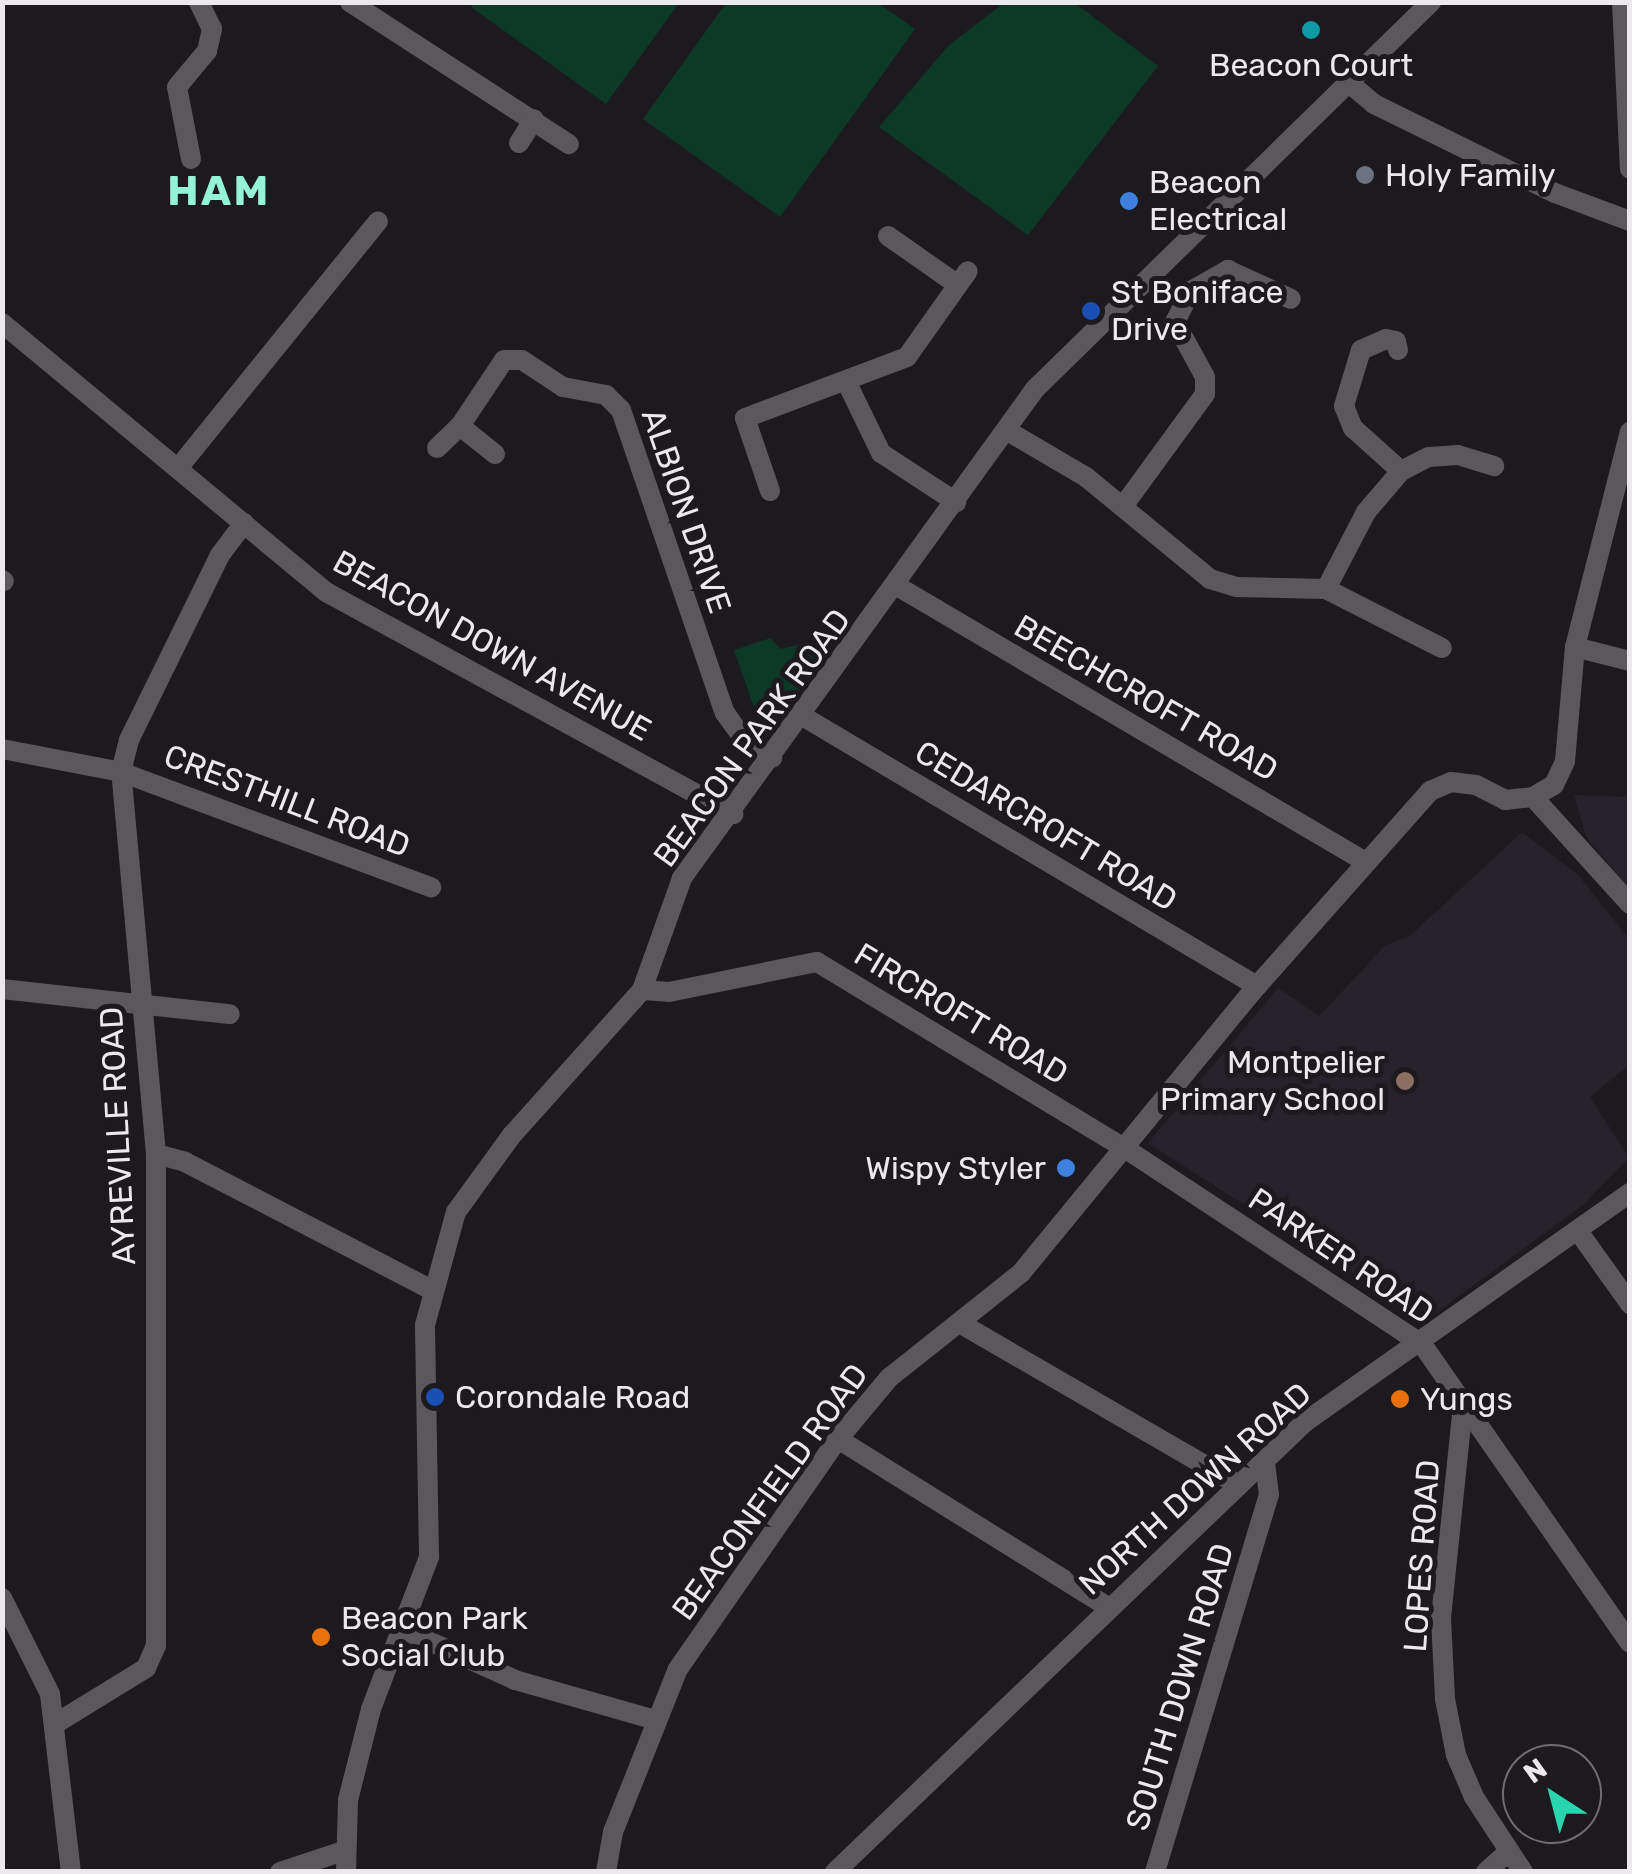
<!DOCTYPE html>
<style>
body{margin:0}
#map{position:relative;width:1632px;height:1874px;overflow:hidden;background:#1d1a1f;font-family:Rubik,sans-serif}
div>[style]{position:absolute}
.built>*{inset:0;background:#27212b}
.green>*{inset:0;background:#0c3a27}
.street>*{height:20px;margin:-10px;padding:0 10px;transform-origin:10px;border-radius:10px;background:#5a575d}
.dots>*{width:28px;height:28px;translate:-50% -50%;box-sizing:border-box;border:5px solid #1d1a1f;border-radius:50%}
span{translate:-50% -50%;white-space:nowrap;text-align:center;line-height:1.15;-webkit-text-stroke:10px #1d1a1f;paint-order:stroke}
.poi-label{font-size:32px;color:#ebe9ed}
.left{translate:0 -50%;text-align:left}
.right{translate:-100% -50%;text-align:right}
.street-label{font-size:32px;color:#ebe9ed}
.district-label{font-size:42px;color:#94f3d6;font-weight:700;letter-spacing:2.5px}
.frame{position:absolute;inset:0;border:5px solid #ebe9ed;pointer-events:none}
.north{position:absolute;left:1502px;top:1744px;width:100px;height:100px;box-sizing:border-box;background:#1d1a1f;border:2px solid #6f6d71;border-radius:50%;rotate:324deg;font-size:28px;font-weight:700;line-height:40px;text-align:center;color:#ebe9ed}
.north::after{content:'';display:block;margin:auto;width:35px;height:45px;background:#28d5ad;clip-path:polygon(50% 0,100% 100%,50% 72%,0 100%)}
</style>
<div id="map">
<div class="built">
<i style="clip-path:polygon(1574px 795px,1629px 797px,1629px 890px,1586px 836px)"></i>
<i style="clip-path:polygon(1522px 832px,1578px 875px,1629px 939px,1629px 1065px,1590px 1097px,1629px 1158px,1583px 1205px,1425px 1321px,1148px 1143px,1278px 988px,1319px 1016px,1385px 946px,1411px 935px)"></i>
</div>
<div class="green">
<i style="clip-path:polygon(474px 2px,679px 2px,679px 3px,606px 104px,471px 7px)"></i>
<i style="clip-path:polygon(726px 3px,878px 3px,915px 29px,780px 217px,643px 119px)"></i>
<i style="clip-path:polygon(1004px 3px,1075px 3px,1158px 66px,1028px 235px,879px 127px,949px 45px)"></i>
<i style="clip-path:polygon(771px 638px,780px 649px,803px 644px,824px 658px,774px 725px,757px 716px,734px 650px)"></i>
</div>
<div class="street">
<i style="left:350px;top:2px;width:261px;rotate:33deg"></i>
<i style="left:1622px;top:2px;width:167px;rotate:87.3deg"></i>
<i style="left:1349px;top:83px;width:33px;rotate:40deg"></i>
<i style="left:1374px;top:104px;width:202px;rotate:26.2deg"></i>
<i style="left:1555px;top:193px;width:80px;rotate:20.5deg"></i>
<i style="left:519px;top:143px;width:28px;rotate:-58deg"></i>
<i style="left:191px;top:159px;width:73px;rotate:-101deg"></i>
<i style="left:177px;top:87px;width:47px;rotate:-50.2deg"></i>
<i style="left:207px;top:51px;width:23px;rotate:-77deg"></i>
<i style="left:212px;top:29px;width:30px;rotate:-116deg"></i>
<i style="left:888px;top:236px;width:85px;rotate:35deg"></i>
<i style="left:2px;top:323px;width:421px;rotate:39.7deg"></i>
<i style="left:326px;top:592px;width:464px;rotate:28.6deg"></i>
<i style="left:1398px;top:350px;width:9px;rotate:-103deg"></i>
<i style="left:1396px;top:341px;width:10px;rotate:-169deg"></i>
<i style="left:1386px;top:339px;width:27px;rotate:156deg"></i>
<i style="left:1361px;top:350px;width:59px;rotate:106.9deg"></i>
<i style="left:1344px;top:406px;width:24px;rotate:68deg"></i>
<i style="left:1353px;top:428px;width:64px;rotate:41.9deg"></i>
<i style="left:847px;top:383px;width:78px;rotate:64.1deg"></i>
<i style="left:881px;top:453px;width:90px;rotate:33.2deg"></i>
<i style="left:1006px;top:430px;width:93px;rotate:30.4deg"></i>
<i style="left:1086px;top:477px;width:161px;rotate:39.4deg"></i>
<i style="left:1210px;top:579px;width:28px;rotate:17deg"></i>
<i style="left:1237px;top:587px;width:89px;rotate:1.3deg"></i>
<i style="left:1326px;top:589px;width:130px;rotate:27deg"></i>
<i style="left:437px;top:448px;width:32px;rotate:-44deg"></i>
<i style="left:495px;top:454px;width:45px;rotate:-141.3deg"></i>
<i style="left:460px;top:426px;width:79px;rotate:-56.3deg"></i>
<i style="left:504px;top:360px;width:18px"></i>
<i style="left:522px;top:360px;width:49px;rotate:33.4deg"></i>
<i style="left:563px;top:387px;width:44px;rotate:10.5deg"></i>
<i style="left:606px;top:395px;width:21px;rotate:45deg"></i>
<i style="left:621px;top:410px;width:320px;rotate:71.1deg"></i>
<i style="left:725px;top:713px;width:32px;rotate:54deg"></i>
<i style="left:744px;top:739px;width:34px;rotate:34deg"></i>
<i style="left:179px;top:467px;width:316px;rotate:-51deg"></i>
<i style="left:770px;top:491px;width:77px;rotate:-108.9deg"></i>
<i style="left:745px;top:418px;width:173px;rotate:-20.6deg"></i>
<i style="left:907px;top:357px;width:105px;rotate:-54.7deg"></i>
<i style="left:1124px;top:505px;width:137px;rotate:-53.9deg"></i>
<i style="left:1205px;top:394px;width:17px;rotate:-90deg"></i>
<i style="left:1205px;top:377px;width:63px;rotate:-118.6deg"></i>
<i style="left:1175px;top:322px;width:35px;rotate:-63deg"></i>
<i style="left:1191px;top:291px;width:43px;rotate:-29.6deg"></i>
<i style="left:1228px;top:270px;width:69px;rotate:24.7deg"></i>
<i style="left:2px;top:580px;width:2px;rotate:27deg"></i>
<i style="left:897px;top:586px;width:542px;rotate:30.49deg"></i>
<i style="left:1326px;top:589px;width:87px;rotate:-62.5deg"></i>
<i style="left:1366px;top:512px;width:54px;rotate:-49.5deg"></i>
<i style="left:1401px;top:471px;width:31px;rotate:-27deg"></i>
<i style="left:1429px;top:457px;width:29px;rotate:-4deg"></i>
<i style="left:1458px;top:455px;width:38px;rotate:17deg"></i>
<i style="left:1575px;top:647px;width:57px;rotate:14.3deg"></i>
<i style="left:804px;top:717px;width:527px;rotate:30.7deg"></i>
<i style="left:2px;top:749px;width:121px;rotate:10.9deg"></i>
<i style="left:121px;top:772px;width:331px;rotate:20.4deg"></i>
<i style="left:1533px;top:797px;width:144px;rotate:47.8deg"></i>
<i style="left:2px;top:989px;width:229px;rotate:6.3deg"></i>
<i style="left:642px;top:990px;width:27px;rotate:4deg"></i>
<i style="left:669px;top:992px;width:151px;rotate:-11.5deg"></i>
<i style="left:817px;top:962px;width:358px;rotate:31.2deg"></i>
<i style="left:1123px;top:1147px;width:358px;rotate:33.4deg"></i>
<i style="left:1422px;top:1344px;width:364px;rotate:55.2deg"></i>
<i style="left:156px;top:1154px;width:30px;rotate:15deg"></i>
<i style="left:185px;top:1162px;width:276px;rotate:27.4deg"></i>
<i style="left:1578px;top:1231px;width:90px;rotate:54.5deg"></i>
<i style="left:963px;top:1325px;width:319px;rotate:30.1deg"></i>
<i style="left:1463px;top:1405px;width:215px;rotate:95.9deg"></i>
<i style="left:1441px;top:1619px;width:80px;rotate:87.1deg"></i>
<i style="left:1445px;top:1699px;width:57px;rotate:78.9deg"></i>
<i style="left:1456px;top:1755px;width:46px;rotate:66.8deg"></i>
<i style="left:1474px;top:1797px;width:90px;rotate:56.8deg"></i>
<i style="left:838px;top:1439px;width:318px;rotate:31.9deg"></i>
<i style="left:2px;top:1598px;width:107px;rotate:63.4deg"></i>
<i style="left:50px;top:1694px;width:179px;rotate:83.3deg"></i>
<i style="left:404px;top:1630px;width:122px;rotate:24.2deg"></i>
<i style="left:515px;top:1680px;width:146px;rotate:15.9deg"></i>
<i style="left:55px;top:1724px;width:107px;rotate:-31.6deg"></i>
<i style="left:146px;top:1668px;width:24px;rotate:-66deg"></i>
<i style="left:156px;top:1646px;width:492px;rotate:-90deg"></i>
<i style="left:156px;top:1154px;width:384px;rotate:-95.2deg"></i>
<i style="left:121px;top:772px;width:33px;rotate:-76deg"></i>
<i style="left:129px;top:740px;width:206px;rotate:-63.8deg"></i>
<i style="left:220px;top:555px;width:40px;rotate:-53deg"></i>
<i style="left:280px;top:1872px;width:66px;rotate:-18.4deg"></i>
<i style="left:346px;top:1872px;width:72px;rotate:-88.4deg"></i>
<i style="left:348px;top:1800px;width:94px;rotate:-75.8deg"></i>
<i style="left:371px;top:1709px;width:163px;rotate:-69.1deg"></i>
<i style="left:429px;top:1557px;width:232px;rotate:-91deg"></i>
<i style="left:425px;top:1325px;width:117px;rotate:-74.7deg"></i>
<i style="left:456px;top:1212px;width:95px;rotate:-54deg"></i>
<i style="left:512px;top:1135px;width:195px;rotate:-48.1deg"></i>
<i style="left:642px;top:990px;width:119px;rotate:-70.3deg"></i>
<i style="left:682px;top:878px;width:603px;rotate:-54.18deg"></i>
<i style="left:1035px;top:389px;width:554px;rotate:-44.34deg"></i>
<i style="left:606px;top:1872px;width:41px;rotate:-80.1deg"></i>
<i style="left:613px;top:1832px;width:175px;rotate:-68.3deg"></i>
<i style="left:678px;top:1669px;width:280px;rotate:-55.2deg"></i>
<i style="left:838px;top:1439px;width:80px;rotate:-50.1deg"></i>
<i style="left:889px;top:1378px;width:169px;rotate:-38.5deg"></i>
<i style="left:1021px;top:1273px;width:372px;rotate:-50.6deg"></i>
<i style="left:1257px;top:986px;width:261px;rotate:-48.4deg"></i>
<i style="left:1430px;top:791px;width:23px;rotate:-23deg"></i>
<i style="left:1451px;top:782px;width:25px;rotate:7deg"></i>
<i style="left:1476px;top:785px;width:33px;rotate:27deg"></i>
<i style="left:1505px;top:800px;width:28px;rotate:-6deg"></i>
<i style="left:1533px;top:797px;width:24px;rotate:-30deg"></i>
<i style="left:1554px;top:785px;width:26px;rotate:-65deg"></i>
<i style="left:1565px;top:761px;width:114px;rotate:-85deg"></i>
<i style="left:1575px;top:647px;width:222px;rotate:-75.7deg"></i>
<i style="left:835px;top:1872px;width:651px;rotate:-43.75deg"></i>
<i style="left:1305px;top:1422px;width:398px;rotate:-35.2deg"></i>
<i style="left:1155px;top:1872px;width:394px;rotate:-73.2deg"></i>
<i style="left:1269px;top:1495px;width:33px;rotate:-97deg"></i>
<i style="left:1486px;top:1872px;width:28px;rotate:-42deg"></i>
</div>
<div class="dots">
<i style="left:1311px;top:30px;background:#0f9aa8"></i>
<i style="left:1365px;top:175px;background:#6b7280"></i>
<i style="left:1129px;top:201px;background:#3f7fe0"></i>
<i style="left:1091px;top:311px;background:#1a4fb4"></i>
<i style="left:1405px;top:1081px;background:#8d6e63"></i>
<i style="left:1066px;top:1168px;background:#3f7fe0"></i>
<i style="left:435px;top:1397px;background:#1a4fb4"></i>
<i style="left:1400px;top:1399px;background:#e8710a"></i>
<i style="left:321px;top:1637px;background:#e8710a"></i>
</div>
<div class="poi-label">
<span style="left:1311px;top:65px">Beacon Court</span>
<span class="left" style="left:1385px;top:175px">Holy Family</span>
<span class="left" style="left:1149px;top:201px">Beacon<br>Electrical</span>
<span class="left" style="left:1111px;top:311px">St Boniface<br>Drive</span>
<span class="right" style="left:1385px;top:1081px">Montpelier<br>Primary School</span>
<span class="right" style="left:1046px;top:1168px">Wispy Styler</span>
<span class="left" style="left:455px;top:1397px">Corondale Road</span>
<span class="left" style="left:1420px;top:1399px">Yungs</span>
<span class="left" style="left:341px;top:1637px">Beacon Park<br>Social Club</span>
</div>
<div class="street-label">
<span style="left:686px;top:511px;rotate:71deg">ALBION DRIVE</span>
<span style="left:492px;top:646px;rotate:29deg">BEACON DOWN AVENUE</span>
<span style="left:1146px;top:698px;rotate:30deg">BEECHCROFT ROAD</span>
<span style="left:752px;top:738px;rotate:-54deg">BEACON PARK ROAD</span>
<span style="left:287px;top:801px;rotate:21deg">CRESTHILL ROAD</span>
<span style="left:1046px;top:826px;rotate:31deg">CEDARCROFT ROAD</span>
<span style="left:961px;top:1014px;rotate:31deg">FIRCROFT ROAD</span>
<span style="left:118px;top:1136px;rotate:-93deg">AYREVILLE ROAD</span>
<span style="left:1341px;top:1256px;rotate:34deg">PARKER ROAD</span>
<span style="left:1195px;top:1489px;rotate:-42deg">NORTH DOWN ROAD</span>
<span style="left:770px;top:1492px;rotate:-54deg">BEACONFIELD ROAD</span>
<span style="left:1422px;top:1556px;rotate:-86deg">LOPES ROAD</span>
<span style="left:1180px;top:1687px;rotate:-73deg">SOUTH DOWN ROAD</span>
</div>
<div class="district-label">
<span style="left:219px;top:191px">HAM</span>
</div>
<div class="frame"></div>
<div class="north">N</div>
</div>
